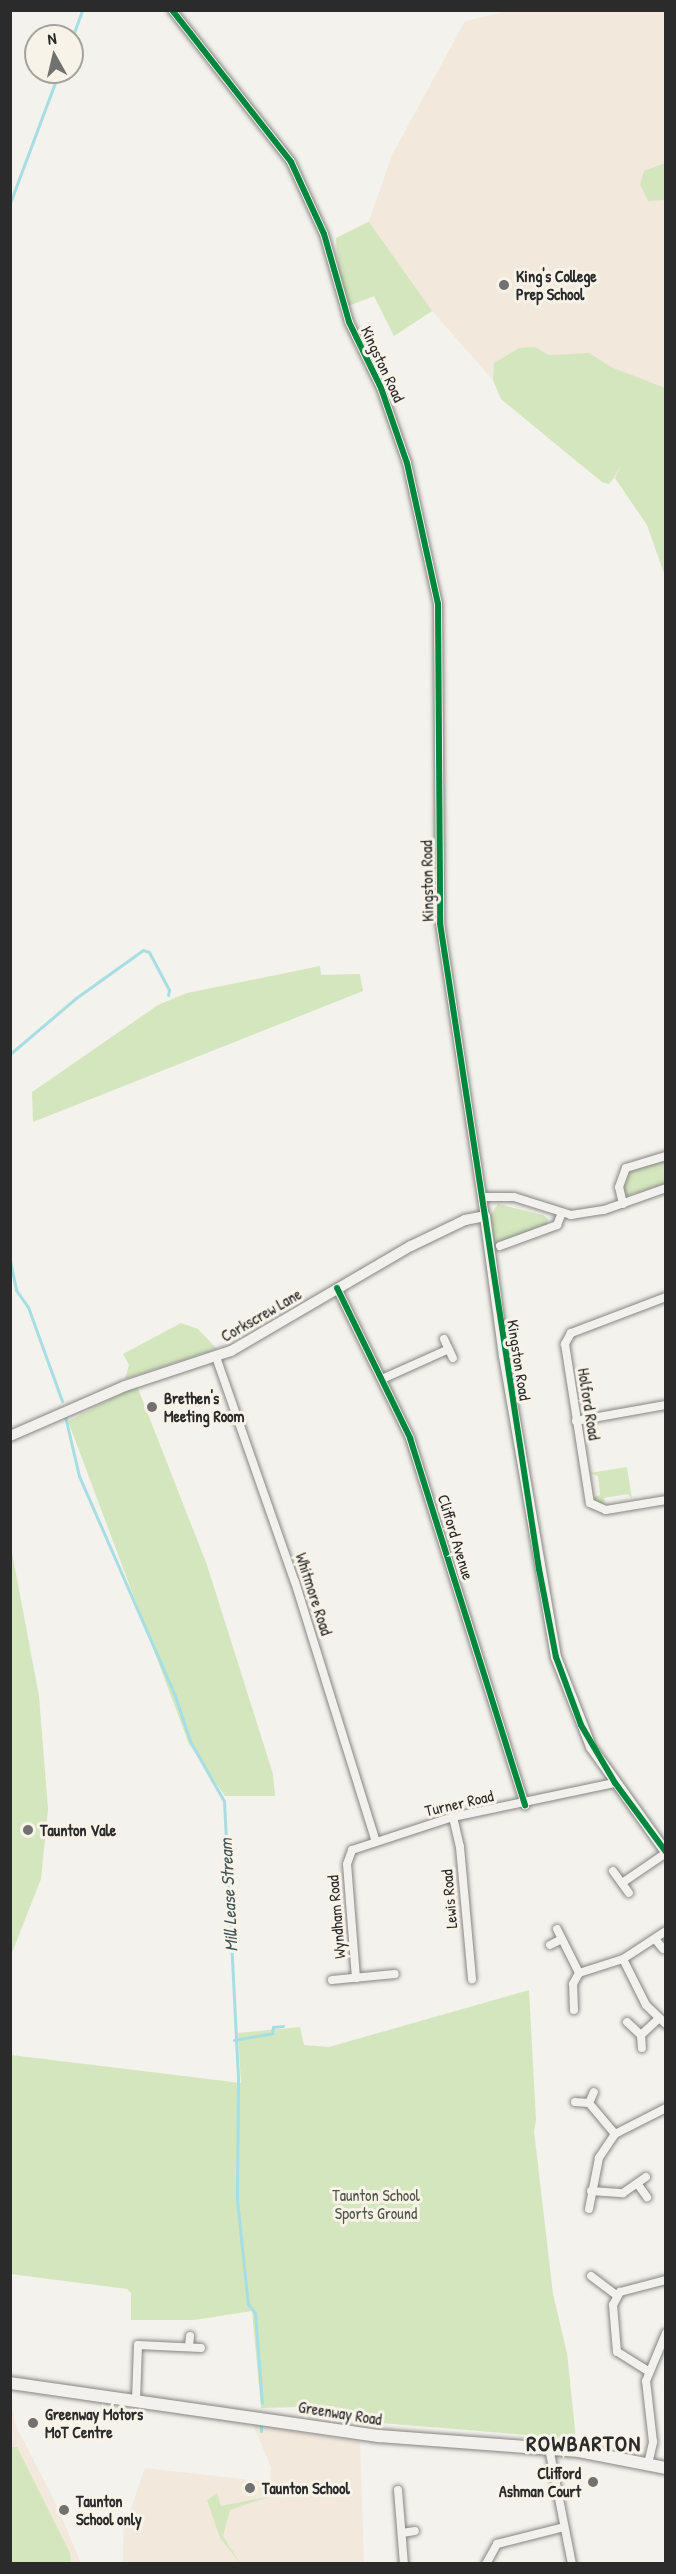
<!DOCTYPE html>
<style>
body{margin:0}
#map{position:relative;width:676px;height:2574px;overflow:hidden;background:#f4f2ec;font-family:"Patrick Hand",sans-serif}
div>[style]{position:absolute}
.built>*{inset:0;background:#f2e8dc}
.green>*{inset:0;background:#d4e6bd}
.stream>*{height:3px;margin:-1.5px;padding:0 1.5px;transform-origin:1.5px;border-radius:1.5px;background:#a6dee4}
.roads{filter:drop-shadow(0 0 2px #858582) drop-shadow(0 0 2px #858582)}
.street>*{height:8px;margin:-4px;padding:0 4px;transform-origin:4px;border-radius:4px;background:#f2f1ed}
.secondary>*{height:10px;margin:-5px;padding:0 5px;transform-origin:5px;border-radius:5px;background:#f2f1ed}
.primary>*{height:12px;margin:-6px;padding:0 6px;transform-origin:6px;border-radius:6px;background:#f2f1ed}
.cycleway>*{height:6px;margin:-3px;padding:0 3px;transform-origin:3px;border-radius:3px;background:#00873e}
.dots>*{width:16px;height:16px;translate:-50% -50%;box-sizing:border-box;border:3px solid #f7f3e8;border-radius:50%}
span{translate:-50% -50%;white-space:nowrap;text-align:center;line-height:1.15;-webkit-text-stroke:6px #f7f3e8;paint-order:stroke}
.poi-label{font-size:16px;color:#2b2b2b;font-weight:700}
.left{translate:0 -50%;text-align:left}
.right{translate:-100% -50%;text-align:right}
.street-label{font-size:16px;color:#2b2b2b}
.park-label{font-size:16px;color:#4e5746}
.water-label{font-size:18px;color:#425658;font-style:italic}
.district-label{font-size:22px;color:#2b2b2b;font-weight:700;letter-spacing:1.5px}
.frame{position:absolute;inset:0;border:12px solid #2b2b2b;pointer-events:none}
.north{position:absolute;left:24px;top:24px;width:60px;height:60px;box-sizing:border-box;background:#f7f3e8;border:2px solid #a5a39c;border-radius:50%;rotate:352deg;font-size:16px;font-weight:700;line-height:24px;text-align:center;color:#2b2b2b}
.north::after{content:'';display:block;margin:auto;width:21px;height:27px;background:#71716f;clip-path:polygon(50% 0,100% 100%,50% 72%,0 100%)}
</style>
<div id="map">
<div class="built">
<i style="clip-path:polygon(509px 11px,665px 11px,665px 576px,647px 525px,615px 478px,609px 484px,602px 482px,501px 399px,493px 380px,432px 311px,394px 336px,374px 296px,348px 306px,335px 253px,336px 238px,369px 221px,392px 155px,465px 21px)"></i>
<i style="clip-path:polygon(10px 2391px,15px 2424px,55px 2502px,81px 2563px,11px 2563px)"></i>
<i style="clip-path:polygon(253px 2425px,360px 2442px,364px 2563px,123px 2564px,124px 2513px,129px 2514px,145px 2468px,270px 2482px,271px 2467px)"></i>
</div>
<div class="green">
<i style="clip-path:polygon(665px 163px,665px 200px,648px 201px,640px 185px,644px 171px)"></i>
<i style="clip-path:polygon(369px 222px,432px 311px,394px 336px,374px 296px,348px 306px,339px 274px,336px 238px)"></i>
<i style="clip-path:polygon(535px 347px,549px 355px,589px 353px,611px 367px,665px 388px,665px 576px,647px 525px,615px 478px,621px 466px,609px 484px,602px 482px,501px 399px,493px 380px,494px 363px,519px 348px)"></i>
<i style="clip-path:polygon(320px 966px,321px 975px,360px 974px,363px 991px,33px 1122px,32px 1092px,158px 1005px,187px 993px)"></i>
<i style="clip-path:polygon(665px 1161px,665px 1184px,625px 1196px,623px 1186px,628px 1174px,638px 1167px)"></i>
<i style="clip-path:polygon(498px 1204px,543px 1215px,548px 1219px,547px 1226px,493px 1244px,490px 1216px)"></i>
<i style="clip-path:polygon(181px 1323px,198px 1329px,217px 1349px,125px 1379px,129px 1365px,123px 1354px)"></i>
<i style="clip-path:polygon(137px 1386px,207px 1565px,273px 1774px,275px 1796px,225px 1796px,189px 1744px,68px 1421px)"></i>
<i style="clip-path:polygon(627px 1467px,632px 1499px,628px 1494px,604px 1498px,605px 1505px,598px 1503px,594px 1497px,600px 1495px,598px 1476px,590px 1473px)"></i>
<i style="clip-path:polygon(10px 1542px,39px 1696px,48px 1809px,41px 1879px,11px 1955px)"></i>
<i style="clip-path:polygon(529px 1990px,536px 2120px,534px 2131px,553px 2294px,567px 2353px,576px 2439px,381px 2423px,343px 2415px,333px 2406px,261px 2408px,252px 2311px,194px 2320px,131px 2320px,131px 2293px,127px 2289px,11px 2274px,11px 2055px,241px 2083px,238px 2033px,300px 2027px,304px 2045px,329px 2047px)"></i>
<i style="clip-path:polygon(12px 2447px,17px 2447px,70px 2553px,71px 2563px,11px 2563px)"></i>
<i style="clip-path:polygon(217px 2493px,221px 2506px,271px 2496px,230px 2510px,223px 2536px,240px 2563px,220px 2538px,207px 2500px)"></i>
</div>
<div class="stream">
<i style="left:72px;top:38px;width:30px;rotate:-70deg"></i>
<i style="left:10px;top:203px;width:140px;rotate:-69.5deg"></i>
<i style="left:10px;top:1054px;width:87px;rotate:-40.3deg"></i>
<i style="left:76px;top:998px;width:82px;rotate:-35.6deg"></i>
<i style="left:143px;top:950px;width:6px;rotate:18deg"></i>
<i style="left:149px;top:952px;width:43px;rotate:62.2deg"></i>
<i style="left:169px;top:990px;width:5px;rotate:101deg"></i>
<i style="left:10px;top:1251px;width:7px;rotate:90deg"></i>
<i style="left:10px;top:1261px;width:30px;rotate:78deg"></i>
<i style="left:16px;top:1290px;width:21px;rotate:55deg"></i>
<i style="left:28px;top:1307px;width:100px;rotate:70.1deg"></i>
<i style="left:65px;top:1416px;width:62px;rotate:76.9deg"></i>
<i style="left:79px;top:1476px;width:240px;rotate:66.4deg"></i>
<i style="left:175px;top:1696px;width:47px;rotate:71.6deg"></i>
<i style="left:190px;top:1741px;width:69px;rotate:60.5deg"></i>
<i style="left:224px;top:1801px;width:278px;rotate:87.1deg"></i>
<i style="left:238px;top:2079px;width:121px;rotate:90.5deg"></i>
<i style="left:237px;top:2200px;width:105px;rotate:84deg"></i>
<i style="left:248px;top:2304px;width:11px;rotate:52deg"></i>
<i style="left:255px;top:2313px;width:90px;rotate:85.6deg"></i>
<i style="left:234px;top:2040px;width:39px;rotate:-10deg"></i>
<i style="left:272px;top:2033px;width:6px;rotate:-81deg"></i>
<i style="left:273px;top:2027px;width:10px;rotate:-6deg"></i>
<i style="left:261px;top:2431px;width:6px;rotate:-90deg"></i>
</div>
<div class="roads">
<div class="street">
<i style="left:172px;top:10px;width:193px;rotate:51.9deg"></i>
<i style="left:291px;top:162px;width:79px;rotate:65.4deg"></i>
<i style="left:324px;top:234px;width:91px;rotate:74.1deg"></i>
<i style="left:349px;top:322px;width:73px;rotate:64.1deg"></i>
<i style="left:381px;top:388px;width:79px;rotate:70.9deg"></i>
<i style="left:407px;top:463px;width:144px;rotate:77.6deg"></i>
<i style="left:438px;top:604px;width:319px;rotate:89.6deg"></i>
<i style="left:440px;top:923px;width:296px;rotate:81.3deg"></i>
<i style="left:482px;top:1197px;width:32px"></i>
<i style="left:514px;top:1197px;width:60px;rotate:17.5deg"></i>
<i style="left:571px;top:1215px;width:33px;rotate:-9deg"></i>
<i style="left:604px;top:1210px;width:66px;rotate:-19.5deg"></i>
<i style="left:623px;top:1204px;width:17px;rotate:-103deg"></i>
<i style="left:619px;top:1187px;width:20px;rotate:-70deg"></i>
<i style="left:626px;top:1168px;width:42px;rotate:-16.7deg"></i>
<i style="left:500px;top:1246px;width:61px;rotate:-20.2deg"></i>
<i style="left:557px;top:1225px;width:11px;rotate:-68deg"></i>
<i style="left:337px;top:1288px;width:167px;rotate:64deg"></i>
<i style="left:410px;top:1438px;width:385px;rotate:72.6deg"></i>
<i style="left:666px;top:1297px;width:102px;rotate:159.2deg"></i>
<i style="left:571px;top:1333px;width:13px;rotate:119deg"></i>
<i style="left:565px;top:1344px;width:161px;rotate:81.1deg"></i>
<i style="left:590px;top:1503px;width:17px;rotate:24deg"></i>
<i style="left:606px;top:1510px;width:61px;rotate:-9.5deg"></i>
<i style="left:444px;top:1339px;width:21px;rotate:65deg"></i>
<i style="left:216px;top:1357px;width:238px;rotate:70.7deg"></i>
<i style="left:295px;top:1582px;width:272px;rotate:72.7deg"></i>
<i style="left:382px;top:1379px;width:73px;rotate:-24.1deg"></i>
<i style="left:576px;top:1421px;width:91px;rotate:-10.1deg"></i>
<i style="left:453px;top:1817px;width:31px;rotate:77deg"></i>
<i style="left:460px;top:1847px;width:133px;rotate:84.8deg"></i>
<i style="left:613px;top:1871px;width:27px;rotate:54deg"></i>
<i style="left:622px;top:1883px;width:53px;rotate:-34.3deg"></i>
<i style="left:557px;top:1929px;width:49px;rotate:63.4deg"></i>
<i style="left:579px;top:1973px;width:46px;rotate:-17.7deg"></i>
<i style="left:623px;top:1959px;width:51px;rotate:-33.1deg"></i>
<i style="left:655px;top:1939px;width:13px;rotate:51deg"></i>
<i style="left:550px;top:1945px;width:13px;rotate:-27deg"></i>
<i style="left:623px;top:1959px;width:51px;rotate:63.4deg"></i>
<i style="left:646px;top:2005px;width:28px;rotate:44deg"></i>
<i style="left:356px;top:1978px;width:114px;rotate:-94.5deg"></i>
<i style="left:347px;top:1864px;width:15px;rotate:-70deg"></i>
<i style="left:352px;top:1850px;width:106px;rotate:-18.1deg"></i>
<i style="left:453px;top:1817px;width:166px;rotate:-11.9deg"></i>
<i style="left:332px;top:1980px;width:63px;rotate:-5.4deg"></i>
<i style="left:574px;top:2010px;width:26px;rotate:-92deg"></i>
<i style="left:573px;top:1984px;width:13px;rotate:-61deg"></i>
<i style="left:627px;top:2022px;width:19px;rotate:43deg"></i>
<i style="left:641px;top:2035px;width:23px;rotate:-43deg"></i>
<i style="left:641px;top:2035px;width:13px;rotate:86deg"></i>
<i style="left:575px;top:2102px;width:14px;rotate:4deg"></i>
<i style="left:589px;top:2103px;width:40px;rotate:50deg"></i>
<i style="left:615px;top:2134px;width:29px;rotate:124deg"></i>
<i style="left:599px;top:2158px;width:52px;rotate:101.1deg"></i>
<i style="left:589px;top:2103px;width:12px;rotate:-66deg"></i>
<i style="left:615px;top:2134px;width:57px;rotate:-27deg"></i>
<i style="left:639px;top:2186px;width:14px;rotate:54deg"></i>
<i style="left:591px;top:2191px;width:32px;rotate:4deg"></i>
<i style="left:623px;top:2193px;width:28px;rotate:-35deg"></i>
<i style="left:591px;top:2276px;width:31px;rotate:37deg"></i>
<i style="left:189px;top:2346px;width:10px;rotate:-84deg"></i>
<i style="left:648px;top:2371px;width:36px;rotate:-148deg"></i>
<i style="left:617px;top:2352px;width:47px;rotate:-94.9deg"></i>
<i style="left:613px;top:2305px;width:15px;rotate:-62deg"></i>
<i style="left:620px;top:2292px;width:48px;rotate:-14.6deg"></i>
<i style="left:136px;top:2400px;width:55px;rotate:-87.9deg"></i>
<i style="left:138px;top:2345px;width:63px;rotate:2.7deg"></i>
<i style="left:549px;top:2448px;width:118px;rotate:78.8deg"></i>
<i style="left:648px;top:2464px;width:23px;rotate:-77deg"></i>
<i style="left:653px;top:2442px;width:61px;rotate:-96.5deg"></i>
<i style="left:646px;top:2381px;width:52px;rotate:-67.4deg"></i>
<i style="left:398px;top:2490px;width:74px;rotate:85.4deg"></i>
<i style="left:402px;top:2533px;width:13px;rotate:-9deg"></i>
<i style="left:486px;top:2564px;width:23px;rotate:-61deg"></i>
<i style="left:497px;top:2544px;width:69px;rotate:-14.2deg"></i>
</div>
<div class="secondary">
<i style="left:10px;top:1436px;width:125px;rotate:-23.5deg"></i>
<i style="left:125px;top:1386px;width:112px;rotate:-18.3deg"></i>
<i style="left:231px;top:1351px;width:208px;rotate:-30.3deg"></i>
<i style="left:411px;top:1246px;width:60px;rotate:-25.7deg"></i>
<i style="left:465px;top:1220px;width:20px;rotate:-11deg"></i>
<i style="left:485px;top:1216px;width:141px;rotate:82.3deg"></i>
<i style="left:504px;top:1356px;width:305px;rotate:80.2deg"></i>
<i style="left:556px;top:1657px;width:97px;rotate:68.7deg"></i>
<i style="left:591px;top:1747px;width:129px;rotate:54.5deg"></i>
</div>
<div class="primary">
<i style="left:10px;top:2383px;width:373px;rotate:8.2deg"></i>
<i style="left:379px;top:2436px;width:201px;rotate:4.3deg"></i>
<i style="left:579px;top:2451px;width:89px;rotate:11.1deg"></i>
</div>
</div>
<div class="cycleway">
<i style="left:172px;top:10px;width:193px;rotate:51.9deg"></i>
<i style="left:291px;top:162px;width:79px;rotate:65.4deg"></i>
<i style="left:324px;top:234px;width:91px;rotate:74.1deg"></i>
<i style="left:349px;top:322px;width:73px;rotate:64.1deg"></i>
<i style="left:381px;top:388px;width:79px;rotate:70.9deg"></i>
<i style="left:407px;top:463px;width:144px;rotate:77.6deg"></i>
<i style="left:438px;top:604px;width:319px;rotate:89.6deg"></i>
<i style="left:440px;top:923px;width:654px;rotate:81.29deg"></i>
<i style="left:539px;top:1569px;width:90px;rotate:79.1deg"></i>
<i style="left:556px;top:1657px;width:72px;rotate:69.8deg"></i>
<i style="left:581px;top:1725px;width:67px;rotate:59.6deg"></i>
<i style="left:615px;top:1783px;width:86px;rotate:53.5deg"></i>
<i style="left:337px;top:1288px;width:167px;rotate:64deg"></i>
<i style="left:410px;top:1438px;width:385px;rotate:72.6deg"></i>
</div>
<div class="dots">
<i style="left:504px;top:285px;background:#71716f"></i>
<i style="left:152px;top:1407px;background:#71716f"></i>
<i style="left:28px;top:1830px;background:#71716f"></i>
<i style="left:33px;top:2423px;background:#71716f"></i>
<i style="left:593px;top:2482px;background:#71716f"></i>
<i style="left:250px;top:2488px;background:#71716f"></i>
<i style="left:64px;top:2510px;background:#71716f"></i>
</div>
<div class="poi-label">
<span class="left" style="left:516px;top:285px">King's College<br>Prep School</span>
<span class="left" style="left:164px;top:1407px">Brethen's<br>Meeting Room</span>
<span class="left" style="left:40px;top:1830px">Taunton Vale</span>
<span class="left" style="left:45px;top:2423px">Greenway Motors<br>MoT Centre</span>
<span class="right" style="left:581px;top:2482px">Clifford<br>Ashman Court</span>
<span class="left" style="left:262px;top:2488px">Taunton School</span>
<span class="left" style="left:76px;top:2510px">Taunton<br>School only</span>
</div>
<div class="street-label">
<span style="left:383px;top:364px;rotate:65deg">Kingston Road</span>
<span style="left:427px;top:881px;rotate:-91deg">Kingston Road</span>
<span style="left:261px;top:1315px;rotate:-30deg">Corkscrew Lane</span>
<span style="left:519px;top:1360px;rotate:81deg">Kingston Road</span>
<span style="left:589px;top:1404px;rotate:81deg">Holford Road</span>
<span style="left:456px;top:1537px;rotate:73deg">Clifford Avenue</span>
<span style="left:314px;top:1594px;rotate:72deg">Whitmore Road</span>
<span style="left:459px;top:1803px;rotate:-13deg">Turner Road</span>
<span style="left:449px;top:1899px;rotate:-95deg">Lewis Road</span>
<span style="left:336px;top:1917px;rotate:-95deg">Wyndham Road</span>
<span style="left:340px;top:2413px;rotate:9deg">Greenway Road</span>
</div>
<div class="park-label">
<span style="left:376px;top:2204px">Taunton School<br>Sports Ground</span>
</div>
<div class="water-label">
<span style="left:229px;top:1895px;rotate:-93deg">Mill Lease Stream</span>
</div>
<div class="district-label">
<span style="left:584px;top:2444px">ROWBARTON</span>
</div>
<div class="frame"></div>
<div class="north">N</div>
</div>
